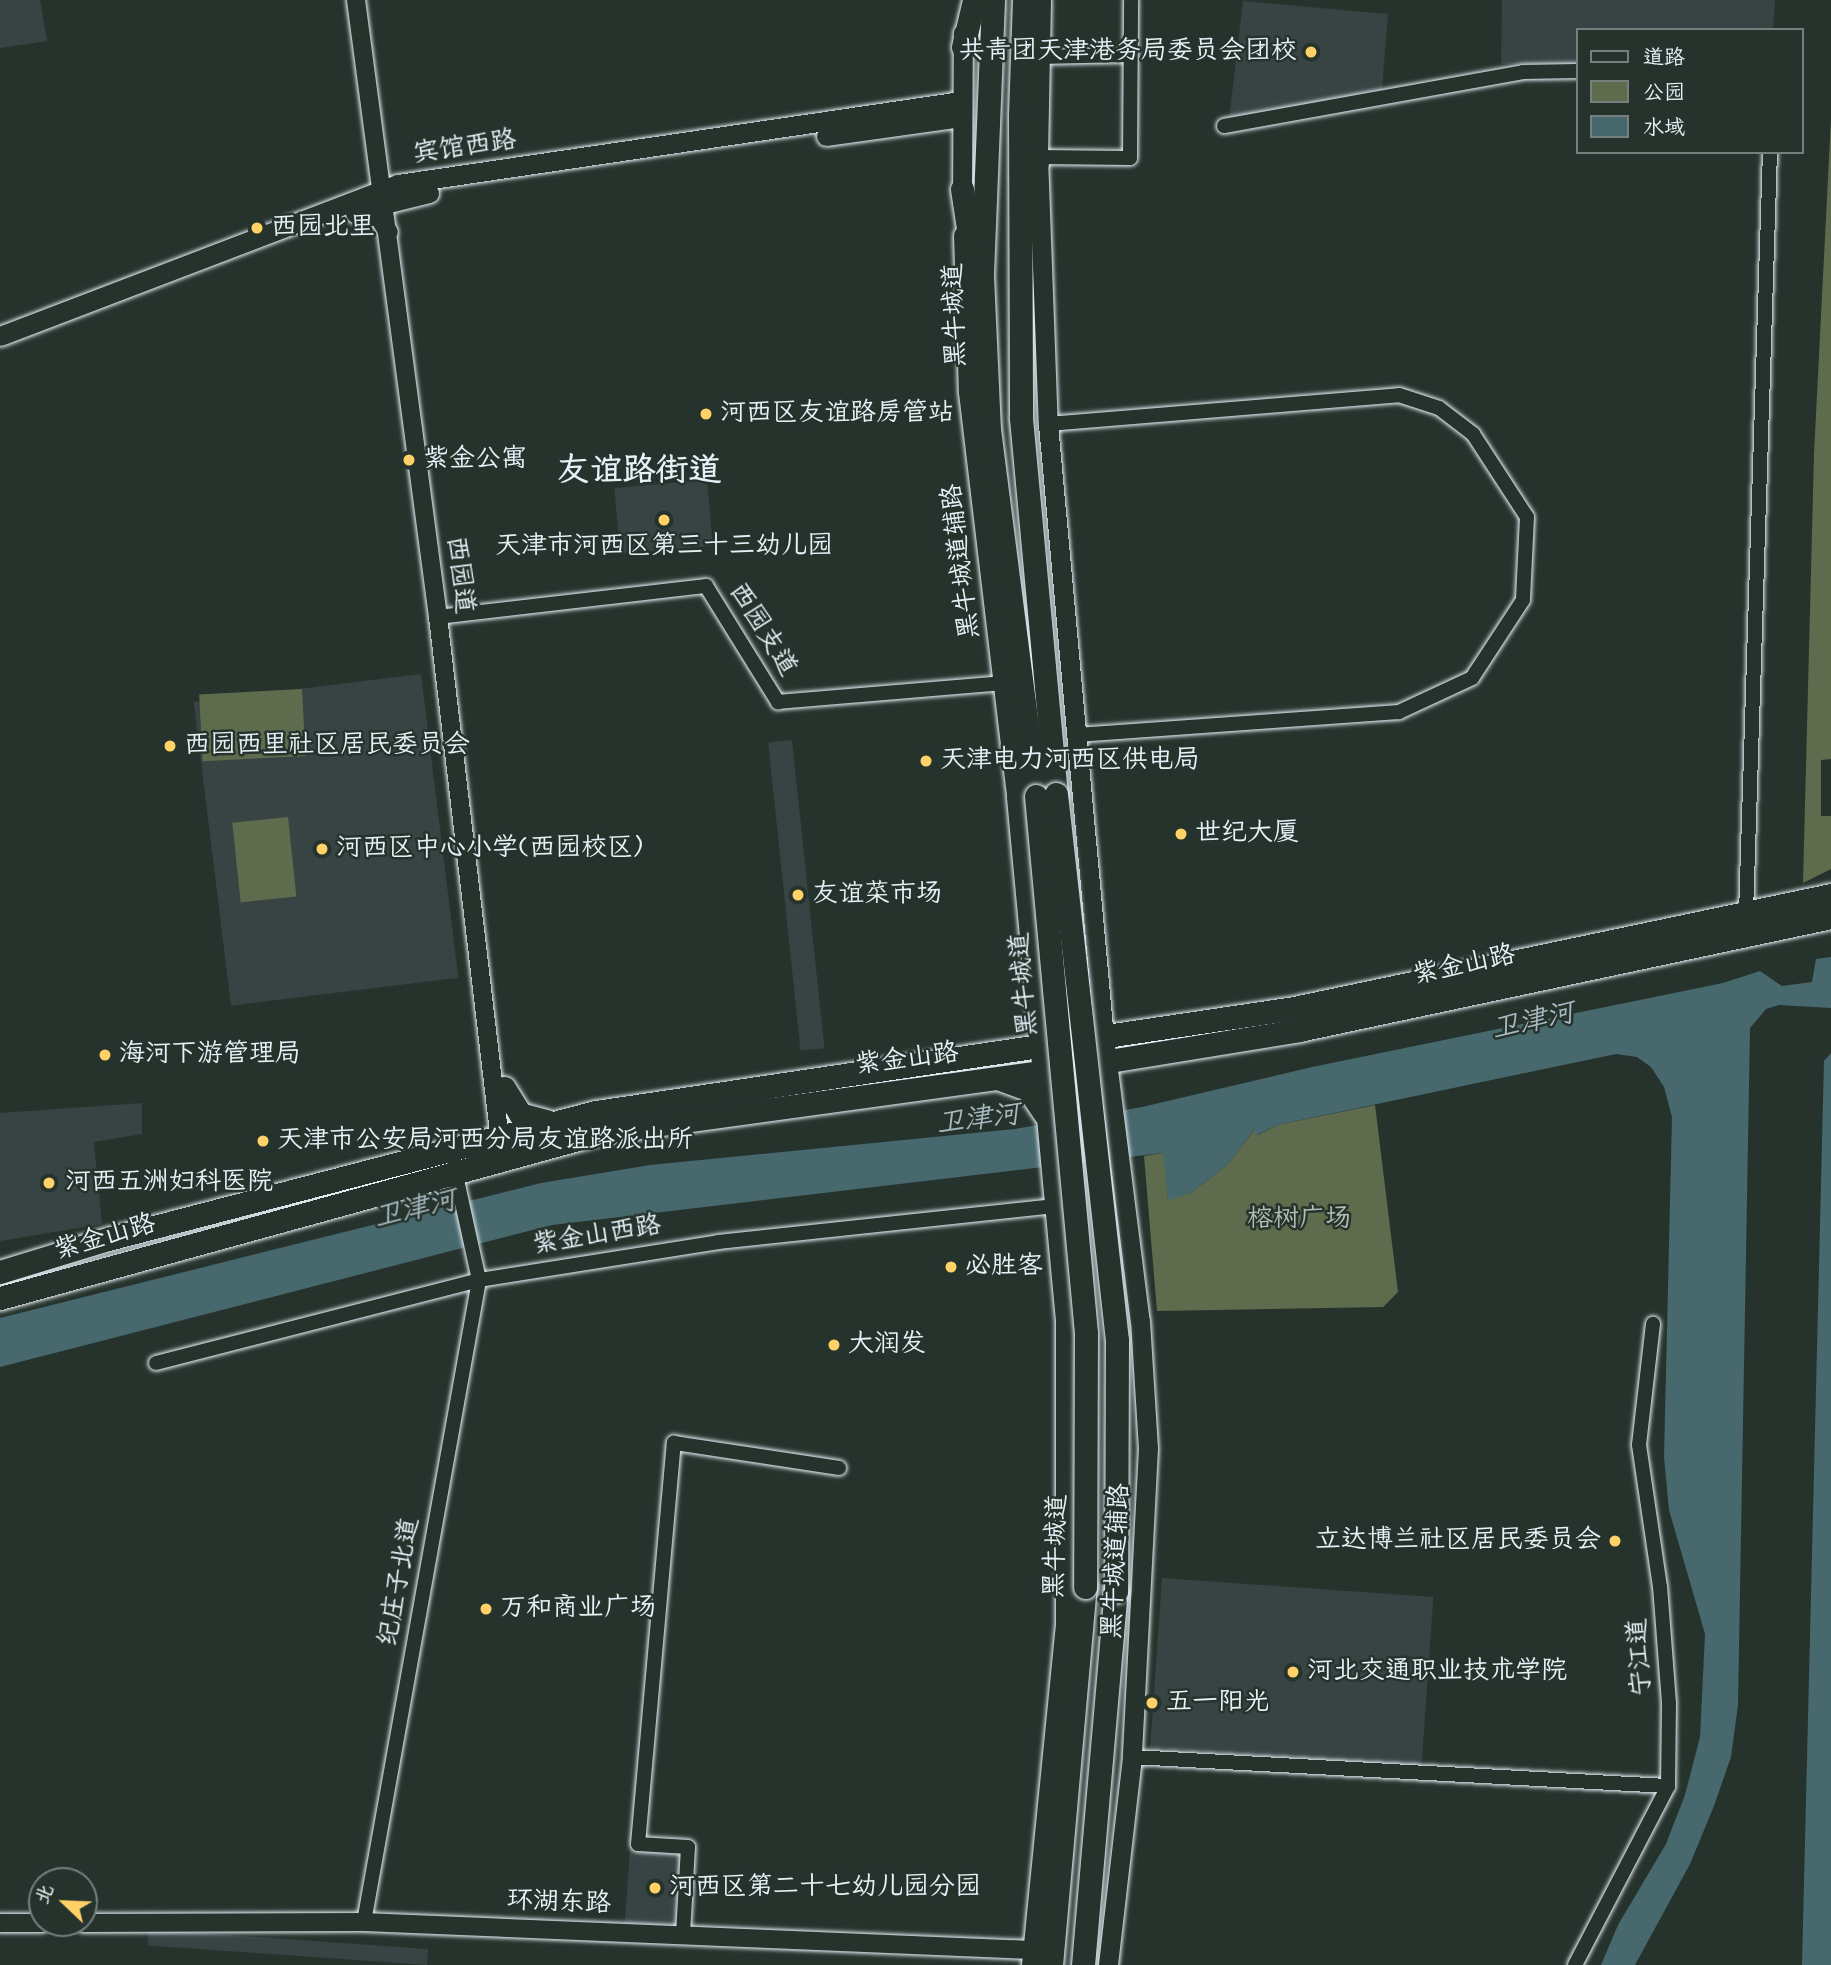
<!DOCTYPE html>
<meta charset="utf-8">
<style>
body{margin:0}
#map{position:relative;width:1831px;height:1965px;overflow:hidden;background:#26332d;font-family:Mynerve,"LXGW WenKai TC",sans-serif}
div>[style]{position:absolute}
.built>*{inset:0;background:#384343;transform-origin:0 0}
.green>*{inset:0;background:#5e6c4d;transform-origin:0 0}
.water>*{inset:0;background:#47686d}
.roads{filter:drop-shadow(0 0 2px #e8f1f8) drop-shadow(0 0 2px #e8f1f8)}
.minor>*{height:14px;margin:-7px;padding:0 7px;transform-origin:7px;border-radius:7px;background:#26332d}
.tertiary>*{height:18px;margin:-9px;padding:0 9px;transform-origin:9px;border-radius:9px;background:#26332d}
.secondary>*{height:19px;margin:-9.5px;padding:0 9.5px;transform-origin:9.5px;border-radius:9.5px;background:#26332d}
.primary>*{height:23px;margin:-11.5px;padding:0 11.5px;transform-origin:11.5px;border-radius:11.5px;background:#26332d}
.trunk>*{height:23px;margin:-11.5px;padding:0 11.5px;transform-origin:11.5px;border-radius:11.5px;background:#26332d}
.bridges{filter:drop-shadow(0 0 2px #e8f1f8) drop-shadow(0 0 2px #e8f1f8)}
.trunk-bridge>*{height:23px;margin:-11.5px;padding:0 11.5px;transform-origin:11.5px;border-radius:11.5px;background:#26332d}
.dots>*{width:19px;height:19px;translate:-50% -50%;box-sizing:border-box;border:4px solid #26332d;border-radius:50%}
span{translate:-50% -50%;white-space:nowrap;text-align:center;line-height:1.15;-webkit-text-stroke:5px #26332d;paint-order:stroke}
.poi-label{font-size:26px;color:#e8f1f8}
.right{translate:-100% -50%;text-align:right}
.left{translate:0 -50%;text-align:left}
.street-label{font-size:26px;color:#e8f1f8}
.park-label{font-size:26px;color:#b1bcb4}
.water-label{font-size:28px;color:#a8bac0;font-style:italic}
.district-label{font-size:33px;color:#e8f1f8;font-weight:700}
.legend{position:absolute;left:1576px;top:28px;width:228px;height:126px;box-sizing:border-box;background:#26332d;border:2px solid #747f7e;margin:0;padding:9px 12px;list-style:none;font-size:21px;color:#e8f1f8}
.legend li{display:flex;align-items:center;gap:14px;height:35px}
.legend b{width:35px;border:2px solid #747f7e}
.north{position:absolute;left:28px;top:1867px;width:70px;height:70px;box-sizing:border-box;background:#26332d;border:2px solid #747f7e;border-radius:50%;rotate:293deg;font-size:19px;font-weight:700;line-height:28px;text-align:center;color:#e8f1f8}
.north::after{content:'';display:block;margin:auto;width:24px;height:32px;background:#ffd166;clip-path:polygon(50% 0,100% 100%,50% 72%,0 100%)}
</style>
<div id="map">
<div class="built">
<i style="clip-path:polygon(0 0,40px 0,47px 41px,0 48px)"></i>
<i style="clip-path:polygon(1502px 0,1775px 0,1773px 30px,1577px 30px,1577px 63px,1501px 64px)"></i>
<i style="clip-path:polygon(1243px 1px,1388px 14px,1382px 89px,1229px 120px)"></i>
<i style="left:707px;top:480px;width:66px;height:93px;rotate:85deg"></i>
<i style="left:421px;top:674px;width:306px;height:229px;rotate:83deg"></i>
<i style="left:792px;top:740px;width:310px;height:24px;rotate:84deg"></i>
<i style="clip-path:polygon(142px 1103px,142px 1134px,94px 1142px,102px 1224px,0 1241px,0 1113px)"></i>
<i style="left:1162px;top:1578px;width:272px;height:170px;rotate:4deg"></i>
<i style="left:630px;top:1849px;width:55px;height:74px;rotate:4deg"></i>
<i style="left:428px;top:1949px;width:16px;height:280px;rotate:94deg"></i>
</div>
<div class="green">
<i style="clip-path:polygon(1831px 118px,1831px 759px,1821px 760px,1821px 816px,1831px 816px,1831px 869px,1803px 883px,1814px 454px)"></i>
<i style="left:302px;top:689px;width:67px;height:103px;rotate:87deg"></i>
<i style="left:288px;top:817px;width:80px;height:56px;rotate:84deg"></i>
<i style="clip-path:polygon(1375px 1105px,1398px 1292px,1383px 1307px,1157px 1311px,1144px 1156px,1164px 1153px,1168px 1199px,1191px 1193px,1228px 1164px,1255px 1129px,1258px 1135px,1277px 1125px)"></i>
</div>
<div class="water">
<i style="clip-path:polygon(1831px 957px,1831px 1008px,1779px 1005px,1766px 1009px,1750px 1028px,1738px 1705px,1731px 1757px,1714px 1806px,1690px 1864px,1635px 1965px,1601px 1965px,1618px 1925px,1666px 1844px,1685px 1795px,1700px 1737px,1705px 1634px,1669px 1510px,1664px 1457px,1672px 1117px,1664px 1087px,1651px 1067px,1637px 1057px,1616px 1054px,1277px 1125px,1257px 1135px,1254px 1130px,1228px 1164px,1191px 1193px,1168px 1200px,1163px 1153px,552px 1225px,0 1367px,0 1318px,541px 1183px,650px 1165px,1015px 1129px,1142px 1107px,1312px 1067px,1723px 983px,1760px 971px,1782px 986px,1812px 982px,1816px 959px)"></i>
<i style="clip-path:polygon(1831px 1053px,1831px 1965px,1802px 1965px,1824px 1061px)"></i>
</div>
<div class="roads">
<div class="minor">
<i style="left:1039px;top:57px;width:90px;rotate:-1.3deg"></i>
<i style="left:1224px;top:126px;width:304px;rotate:-10.2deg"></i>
<i style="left:1523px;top:72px;width:54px;rotate:-1.1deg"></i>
<i style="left:1038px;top:157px;width:92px;rotate:0.6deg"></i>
<i style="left:1130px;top:158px;width:158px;rotate:-89.6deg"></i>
<i style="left:1048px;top:424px;width:352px;rotate:-4.7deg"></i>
<i style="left:1399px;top:395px;width:42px;rotate:18deg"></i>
<i style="left:1439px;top:408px;width:43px;rotate:37.4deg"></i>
<i style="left:1473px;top:434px;width:99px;rotate:57deg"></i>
<i style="left:1527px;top:517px;width:83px;rotate:92.8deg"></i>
<i style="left:1523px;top:600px;width:93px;rotate:123.2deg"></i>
<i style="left:1472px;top:678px;width:81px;rotate:155deg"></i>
<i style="left:1399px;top:712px;width:323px;rotate:175.9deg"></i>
<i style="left:438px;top:617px;width:270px;rotate:-6.6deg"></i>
<i style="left:706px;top:586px;width:137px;rotate:58.2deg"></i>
<i style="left:778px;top:702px;width:226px;rotate:-4.8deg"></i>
<i style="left:1746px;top:914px;width:762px;rotate:-88.2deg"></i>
<i style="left:156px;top:1363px;width:333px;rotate:-14.4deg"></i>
<i style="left:479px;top:1280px;width:242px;rotate:-9deg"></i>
<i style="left:718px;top:1242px;width:339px;rotate:-6.1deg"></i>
<i style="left:1132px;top:1757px;width:537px;rotate:3.1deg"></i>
<i style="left:364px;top:1922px;width:652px;rotate:-79.84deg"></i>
<i style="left:479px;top:1280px;width:117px;rotate:-102.4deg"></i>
<i style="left:683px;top:1934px;width:87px;rotate:-86.7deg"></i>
<i style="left:688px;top:1847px;width:50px;rotate:-176.6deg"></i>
<i style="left:638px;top:1844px;width:403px;rotate:-84.9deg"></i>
<i style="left:674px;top:1443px;width:167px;rotate:8.6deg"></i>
<i style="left:1575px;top:1965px;width:202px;rotate:-62.5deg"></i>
<i style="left:1668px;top:1786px;width:83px;rotate:-89.3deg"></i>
<i style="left:1669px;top:1703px;width:116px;rotate:-94.4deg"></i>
<i style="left:1660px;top:1587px;width:144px;rotate:-98.4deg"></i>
<i style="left:1639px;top:1445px;width:122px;rotate:-83.4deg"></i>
</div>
<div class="tertiary">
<i style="left:356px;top:0;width:622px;rotate:82.43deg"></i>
<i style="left:438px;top:617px;width:536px;rotate:83.25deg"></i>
<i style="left:0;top:1923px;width:42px"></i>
<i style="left:84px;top:1923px;width:280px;rotate:-0.2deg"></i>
<i style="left:364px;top:1922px;width:669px;rotate:2.4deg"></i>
</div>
<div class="secondary">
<i style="left:1041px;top:0;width:157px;rotate:91.1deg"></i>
<i style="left:1038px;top:157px;width:267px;rotate:87.9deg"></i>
<i style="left:1048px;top:424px;width:617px;rotate:84.79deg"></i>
<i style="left:1104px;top:1038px;width:285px;rotate:82.8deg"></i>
<i style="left:1140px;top:1321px;width:127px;rotate:86.4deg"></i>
<i style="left:1148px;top:1448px;width:309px;rotate:93deg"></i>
<i style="left:1132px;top:1757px;width:209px;rotate:96.6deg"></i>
<i style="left:826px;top:136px;width:136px;rotate:-8deg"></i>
<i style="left:962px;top:202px;width:169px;rotate:-89.7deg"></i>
<i style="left:364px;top:209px;width:67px;rotate:-13.8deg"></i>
<i style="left:355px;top:213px;width:24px;rotate:9deg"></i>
<i style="left:379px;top:217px;width:17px;rotate:59deg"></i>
<i style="left:963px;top:235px;width:157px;rotate:88.2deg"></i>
<i style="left:968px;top:392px;width:408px;rotate:83.2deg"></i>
<i style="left:1016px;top:797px;width:525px;rotate:84.65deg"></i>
<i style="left:1065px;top:1320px;width:304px;rotate:90deg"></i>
<i style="left:1065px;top:1624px;width:343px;rotate:95.7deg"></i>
<i style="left:0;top:336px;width:426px;rotate:-20.9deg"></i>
<i style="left:398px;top:184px;width:569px;rotate:-8.39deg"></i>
</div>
<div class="primary">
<i style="left:1000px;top:1079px;width:30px;rotate:20deg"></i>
<i style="left:1028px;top:1089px;width:30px;rotate:56deg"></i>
<i style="left:504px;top:1088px;width:31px;rotate:58deg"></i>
<i style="left:520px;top:1114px;width:28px;rotate:15deg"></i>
<i style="left:0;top:1272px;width:113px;rotate:-17deg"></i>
<i style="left:108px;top:1239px;width:504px;rotate:-14.59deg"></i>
<i style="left:596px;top:1112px;width:706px;rotate:-8.47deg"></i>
<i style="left:1294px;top:1008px;width:549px;rotate:-11.88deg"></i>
<i style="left:0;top:1298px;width:625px;rotate:-15.39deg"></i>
<i style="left:603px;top:1132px;width:442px;rotate:-7.8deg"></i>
<i style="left:1041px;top:1072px;width:261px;rotate:-9.2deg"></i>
<i style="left:1299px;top:1030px;width:544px;rotate:-11.99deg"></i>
</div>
<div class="trunk">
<i style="left:993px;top:0;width:276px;rotate:92.3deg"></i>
<i style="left:982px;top:276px;width:153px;rotate:87.4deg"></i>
<i style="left:989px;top:429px;width:370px;rotate:82.7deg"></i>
<i style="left:1024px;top:0;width:115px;rotate:92deg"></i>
<i style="left:1020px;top:115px;width:303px;rotate:89.8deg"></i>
<i style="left:1021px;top:418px;width:378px;rotate:84.7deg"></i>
<i style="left:963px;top:47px;width:48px;rotate:-76.8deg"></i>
<i style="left:962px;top:189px;width:66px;rotate:81.3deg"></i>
<i style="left:1030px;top:195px;width:39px;rotate:-78deg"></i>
<i style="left:1051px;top:1965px;width:380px;rotate:-84.9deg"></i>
<i style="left:1083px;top:1965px;width:375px;rotate:-85deg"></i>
</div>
</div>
<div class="bridges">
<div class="trunk-bridge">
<i style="left:1056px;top:794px;width:549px;rotate:83.63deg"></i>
<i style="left:1117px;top:1340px;width:251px;rotate:90.2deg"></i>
<i style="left:1036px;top:796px;width:539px;rotate:84.68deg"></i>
<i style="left:1086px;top:1333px;width:254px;rotate:90.2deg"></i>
</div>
</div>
<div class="dots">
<i style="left:1311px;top:52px;background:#ffd166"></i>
<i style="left:257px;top:228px;background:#ffd166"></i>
<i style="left:706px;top:414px;background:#ffd166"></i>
<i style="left:409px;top:460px;background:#ffd166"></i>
<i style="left:664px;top:520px;background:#ffd166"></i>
<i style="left:170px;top:746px;background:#ffd166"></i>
<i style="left:926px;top:761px;background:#ffd166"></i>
<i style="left:1181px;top:834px;background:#ffd166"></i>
<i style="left:322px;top:849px;background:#ffd166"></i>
<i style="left:798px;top:895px;background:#ffd166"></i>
<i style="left:105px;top:1055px;background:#ffd166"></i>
<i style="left:263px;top:1141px;background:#ffd166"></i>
<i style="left:49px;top:1183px;background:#ffd166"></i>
<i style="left:951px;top:1267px;background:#ffd166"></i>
<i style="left:834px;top:1345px;background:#ffd166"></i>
<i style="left:1615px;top:1541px;background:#ffd166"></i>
<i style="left:486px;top:1609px;background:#ffd166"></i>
<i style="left:1293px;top:1672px;background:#ffd166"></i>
<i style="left:1152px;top:1703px;background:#ffd166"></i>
<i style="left:655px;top:1888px;background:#ffd166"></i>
</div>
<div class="poi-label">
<span class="right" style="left:1297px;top:52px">共青团天津港务局委员会团校</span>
<span class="left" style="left:271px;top:228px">西园北里</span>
<span class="left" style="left:720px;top:414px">河西区友谊路房管站</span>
<span class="left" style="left:423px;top:460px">紫金公寓</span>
<span style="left:664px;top:547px">天津市河西区第三十三幼儿园</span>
<span class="left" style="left:184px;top:746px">西园西里社区居民委员会</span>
<span class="left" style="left:940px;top:761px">天津电力河西区供电局</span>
<span class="left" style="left:1195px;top:834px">世纪大厦</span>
<span class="left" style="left:336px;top:849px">河西区中心小学(西园校区)</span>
<span class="left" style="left:812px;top:895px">友谊菜市场</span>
<span class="left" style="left:119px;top:1055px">海河下游管理局</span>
<span class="left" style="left:277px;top:1141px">天津市公安局河西分局友谊路派出所</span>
<span class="left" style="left:65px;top:1183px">河西五洲妇科医院</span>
<span class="left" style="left:965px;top:1267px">必胜客</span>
<span class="left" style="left:848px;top:1345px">大润发</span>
<span class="right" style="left:1601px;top:1541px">立达博兰社区居民委员会</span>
<span class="left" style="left:500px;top:1609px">万和商业广场</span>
<span class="left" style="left:1307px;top:1672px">河北交通职业技术学院</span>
<span class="left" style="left:1166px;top:1703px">五一阳光</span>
<span class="left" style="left:669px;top:1888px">河西区第二十七幼儿园分园</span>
</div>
<div class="street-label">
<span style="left:465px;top:148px;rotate:-8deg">宾馆西路</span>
<span style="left:956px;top:315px;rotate:-92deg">黑牛城道</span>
<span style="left:962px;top:561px;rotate:-97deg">黑牛城道辅路</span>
<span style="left:459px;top:575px;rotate:83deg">西园道</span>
<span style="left:762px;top:630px;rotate:58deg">西园支道</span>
<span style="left:1464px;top:966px;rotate:-12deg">紫金山路</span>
<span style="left:1025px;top:984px;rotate:-95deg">黑牛城道</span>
<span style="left:907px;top:1060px;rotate:-7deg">紫金山路</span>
<span style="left:597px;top:1236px;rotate:-9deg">紫金山西路</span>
<span style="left:105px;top:1238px;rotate:-16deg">紫金山路</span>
<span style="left:1057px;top:1546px;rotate:-88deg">黑牛城道</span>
<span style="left:1117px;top:1561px;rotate:-87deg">黑牛城道辅路</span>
<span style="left:400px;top:1582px;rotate:-80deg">纪庄子北道</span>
<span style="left:1641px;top:1657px;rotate:-94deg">宁江道</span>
<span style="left:559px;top:1903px;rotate:2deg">环湖东路</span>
</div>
<div class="park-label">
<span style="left:1299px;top:1220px">榕树广场</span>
</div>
<div class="water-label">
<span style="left:1533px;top:1022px;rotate:-12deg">卫津河</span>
<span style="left:978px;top:1120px;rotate:-7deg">卫津河</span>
<span style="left:415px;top:1210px;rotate:-13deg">卫津河</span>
</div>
<div class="district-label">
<span style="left:639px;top:472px">友谊路街道</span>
</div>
<ul class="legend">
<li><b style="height:9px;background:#26332d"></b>道路</li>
<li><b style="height:19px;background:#5e6c4d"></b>公园</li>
<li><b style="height:19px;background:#47686d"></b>水域</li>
</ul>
<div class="north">北</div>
</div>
